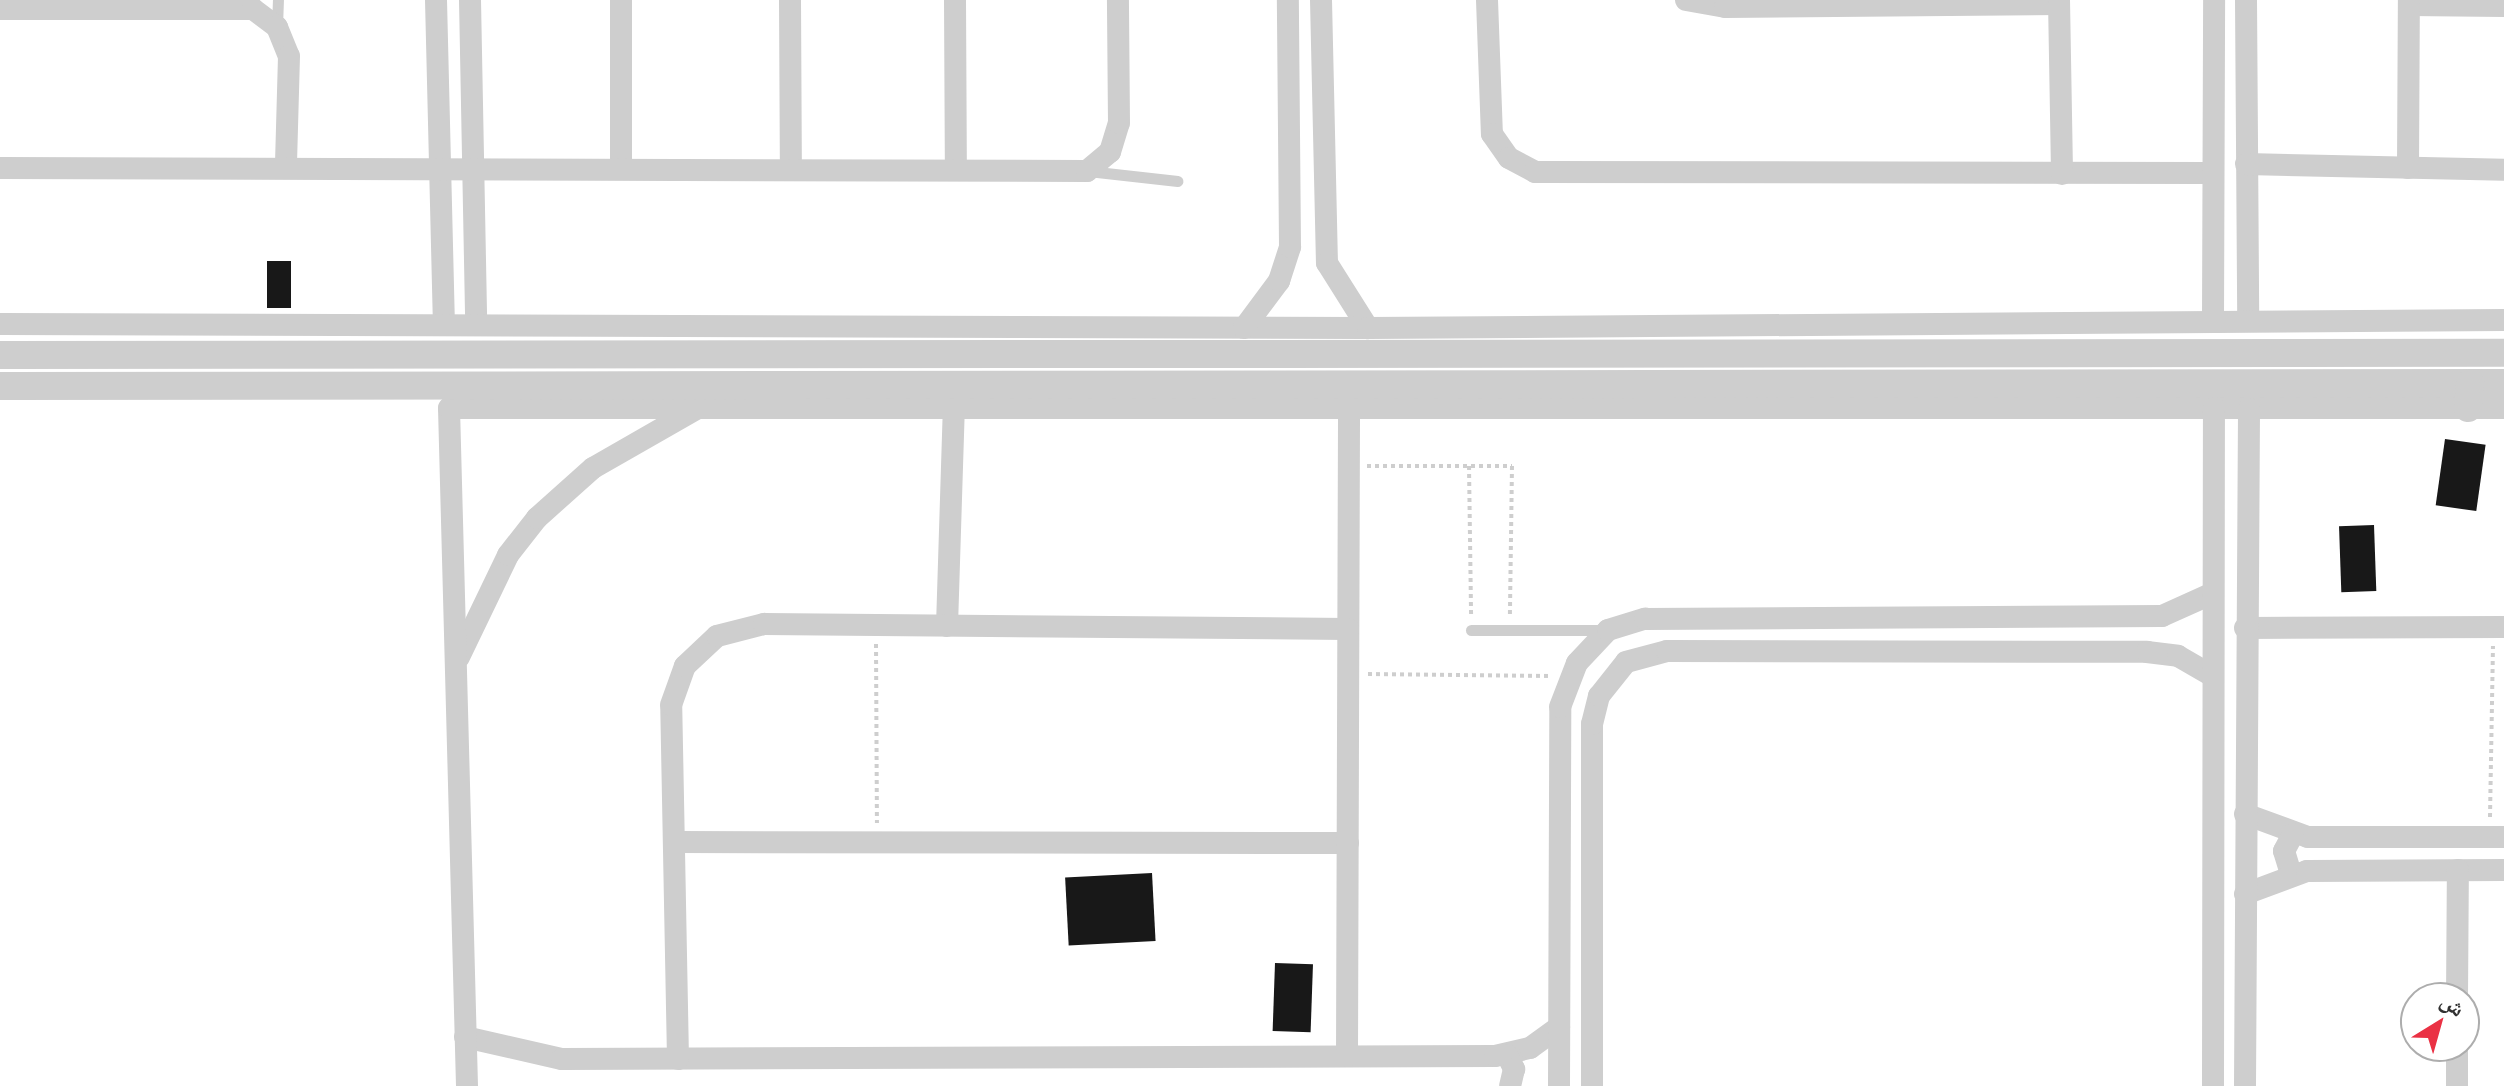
<!DOCTYPE html>
<meta charset="utf-8">
<style>
body{margin:0}
#map{position:relative;width:2504px;height:1086px;overflow:hidden;background:#fff;font-family:Inter,"Noto Naskh Arabic",sans-serif}
div>[style]{position:absolute}
.building>*{inset:0;background:#181818;transform-origin:0 0}
.path>*{height:4px;margin-top:-2px;transform-origin:0;background:repeating-linear-gradient(90deg,#cecece 0 4px,transparent 0 8px)}
.service>*{height:11px;margin:-5.5px;padding:0 5.5px;transform-origin:5.5px;border-radius:5.5px;background:#cecece}
.minor>*{height:22px;margin:-11px;padding:0 11px;transform-origin:11px;border-radius:11px;background:#cecece}
.tertiary>*{height:28px;margin:-14px;padding:0 14px;transform-origin:14px;border-radius:14px;background:#cecece}
span{translate:-50% -50%;white-space:nowrap;text-align:center;line-height:1.15;-webkit-text-stroke:8px #fff;paint-order:stroke}
.north{position:absolute;left:2400px;top:982px;width:80px;height:80px;box-sizing:border-box;background:#fff;border:2px solid #adadad;border-radius:50%;rotate:37deg;font-size:22px;font-weight:700;line-height:32px;text-align:center;color:#313131}
.north::after{content:'';display:block;margin:auto;width:28px;height:36px;background:#ea3144;clip-path:polygon(50% 0,100% 100%,50% 72%,0 100%)}
</style>
<div id="map">
<div class="building">
<i style="left:267px;top:261px;width:24px;height:47px"></i>
<i style="left:2445px;top:439px;width:41px;height:67px;rotate:8deg"></i>
<i style="left:2374px;top:525px;width:66px;height:35px;rotate:88deg"></i>
<i style="left:1152px;top:873px;width:68px;height:87px;rotate:87deg"></i>
<i style="left:1275px;top:963px;width:38px;height:68px;rotate:2deg"></i>
</div>
<div class="path">
<i style="left:1367px;top:466px;width:145px"></i>
<i style="left:1512px;top:466px;width:150px;rotate:90.8deg"></i>
<i style="left:1469px;top:466px;width:150px;rotate:89.2deg"></i>
<i style="left:876px;top:644px;width:179px;rotate:89.7deg"></i>
<i style="left:1368px;top:674px;width:183px;rotate:0.6deg"></i>
<i style="left:2490px;top:817px;width:171px;rotate:-89deg"></i>
</div>
<div class="service">
<i style="left:277px;top:27px;width:27px;rotate:-88deg"></i>
<i style="left:1088px;top:171px;width:90px;rotate:6.4deg"></i>
<i style="left:1471px;top:630px;width:137px"></i>
</div>
<div class="minor">
<i style="left:436px;top:0;width:322px;rotate:88.6deg"></i>
<i style="left:470px;top:0;width:321px;rotate:88.9deg"></i>
<i style="left:621px;top:0;width:166px;rotate:90deg"></i>
<i style="left:790px;top:0;width:168px;rotate:89.7deg"></i>
<i style="left:955px;top:0;width:170px;rotate:89.7deg"></i>
<i style="left:1321px;top:0;width:263px;rotate:88.7deg"></i>
<i style="left:1327px;top:263px;width:77px;rotate:57.8deg"></i>
<i style="left:1487px;top:0;width:134px;rotate:87.9deg"></i>
<i style="left:1492px;top:134px;width:29px;rotate:55deg"></i>
<i style="left:1509px;top:158px;width:30px;rotate:28deg"></i>
<i style="left:1535px;top:172px;width:678px;rotate:0.08deg"></i>
<i style="left:1686px;top:0;width:40px;rotate:10deg"></i>
<i style="left:1725px;top:7px;width:334px;rotate:-0.5deg"></i>
<i style="left:2059px;top:0;width:174px;rotate:89deg"></i>
<i style="left:2246px;top:0;width:320px;rotate:89.6deg"></i>
<i style="left:2409px;top:5px;width:95px;rotate:0.6deg"></i>
<i style="left:0;top:9px;width:253px"></i>
<i style="left:253px;top:9px;width:30px;rotate:37deg"></i>
<i style="left:277px;top:27px;width:31px;rotate:68deg"></i>
<i style="left:289px;top:56px;width:110px;rotate:91.6deg"></i>
<i style="left:2246px;top:164px;width:258px;rotate:1.3deg"></i>
<i style="left:0;top:168px;width:1087px;rotate:0.16deg"></i>
<i style="left:1087px;top:171px;width:30px;rotate:-40deg"></i>
<i style="left:1110px;top:152px;width:30px;rotate:-73deg"></i>
<i style="left:1119px;top:123px;width:123px;rotate:-90.5deg"></i>
<i style="left:2408px;top:168px;width:168px;rotate:-89.7deg"></i>
<i style="left:2213px;top:320px;width:320px;rotate:-89.8deg"></i>
<i style="left:0;top:324px;width:1368px;rotate:0.17deg"></i>
<i style="left:1368px;top:328px;width:1136px;rotate:-0.4deg"></i>
<i style="left:1244px;top:328px;width:59px;rotate:-53.3deg"></i>
<i style="left:1279px;top:281px;width:36px;rotate:-72deg"></i>
<i style="left:1290px;top:247px;width:247px;rotate:-90.5deg"></i>
<i style="left:947px;top:626px;width:218px;rotate:-88.2deg"></i>
<i style="left:2245px;top:628px;width:259px;rotate:-0.2deg"></i>
<i style="left:459px;top:657px;width:113px;rotate:-64.3deg"></i>
<i style="left:508px;top:555px;width:47px;rotate:-51.9deg"></i>
<i style="left:537px;top:518px;width:75px;rotate:-41.8deg"></i>
<i style="left:593px;top:468px;width:119px;rotate:-29.8deg"></i>
<i style="left:2245px;top:814px;width:67px;rotate:20.1deg"></i>
<i style="left:2308px;top:837px;width:196px"></i>
<i style="left:674px;top:842px;width:674px;rotate:0.09deg"></i>
<i style="left:2291px;top:874px;width:24px;rotate:-107deg"></i>
<i style="left:2284px;top:851px;width:19px;rotate:-62deg"></i>
<i style="left:2245px;top:894px;width:66px;rotate:-20.4deg"></i>
<i style="left:2307px;top:871px;width:197px;rotate:-0.3deg"></i>
<i style="left:2457px;top:998px;width:128px;rotate:-89.6deg"></i>
<i style="left:465px;top:1037px;width:99px;rotate:12.8deg"></i>
<i style="left:562px;top:1059px;width:933px;rotate:-0.18deg"></i>
<i style="left:1495px;top:1056px;width:36px;rotate:-13deg"></i>
<i style="left:1530px;top:1048px;width:36px;rotate:-36deg"></i>
<i style="left:1507px;top:1055px;width:16px;rotate:63deg"></i>
<i style="left:1514px;top:1069px;width:17px;rotate:103deg"></i>
<i style="left:1347px;top:1056px;width:648px;rotate:-89.82deg"></i>
<i style="left:678px;top:1059px;width:354px;rotate:-91.1deg"></i>
<i style="left:671px;top:705px;width:41px;rotate:-70.3deg"></i>
<i style="left:685px;top:666px;width:44px;rotate:-43.2deg"></i>
<i style="left:717px;top:636px;width:49px;rotate:-14.3deg"></i>
<i style="left:764px;top:624px;width:584px;rotate:0.49deg"></i>
<i style="left:467px;top:1086px;width:678px;rotate:-91.52deg"></i>
<i style="left:449px;top:408px;width:2055px"></i>
<i style="left:1559px;top:1086px;width:379px;rotate:-89.8deg"></i>
<i style="left:1560px;top:707px;width:47px;rotate:-68.9deg"></i>
<i style="left:1577px;top:663px;width:45px;rotate:-46.8deg"></i>
<i style="left:1608px;top:630px;width:39px;rotate:-17deg"></i>
<i style="left:1645px;top:619px;width:517px;rotate:-0.33deg"></i>
<i style="left:2162px;top:616px;width:54px;rotate:-24.2deg"></i>
<i style="left:1592px;top:1086px;width:362px;rotate:-90deg"></i>
<i style="left:1592px;top:724px;width:29px;rotate:-76deg"></i>
<i style="left:1599px;top:696px;width:43px;rotate:-51.5deg"></i>
<i style="left:1626px;top:662px;width:42px;rotate:-15deg"></i>
<i style="left:1667px;top:651px;width:480px;rotate:0.1deg"></i>
<i style="left:2147px;top:652px;width:31px;rotate:7deg"></i>
<i style="left:2178px;top:656px;width:39px;rotate:30deg"></i>
<i style="left:2213px;top:1086px;width:678px;rotate:-89.92deg"></i>
<i style="left:2245px;top:1086px;width:677px;rotate:-89.66deg"></i>
<i style="left:2457px;top:1086px;width:40px;rotate:-90deg"></i>
</div>
<div class="tertiary">
<i style="left:0;top:355px;width:2504px;rotate:-0.05deg"></i>
<i style="left:0;top:386px;width:2504px;rotate:-0.07deg"></i>
<i style="left:2468px;top:408px;width:25px;rotate:-85deg"></i>
</div>
<div class="north">ش</div>
</div>
